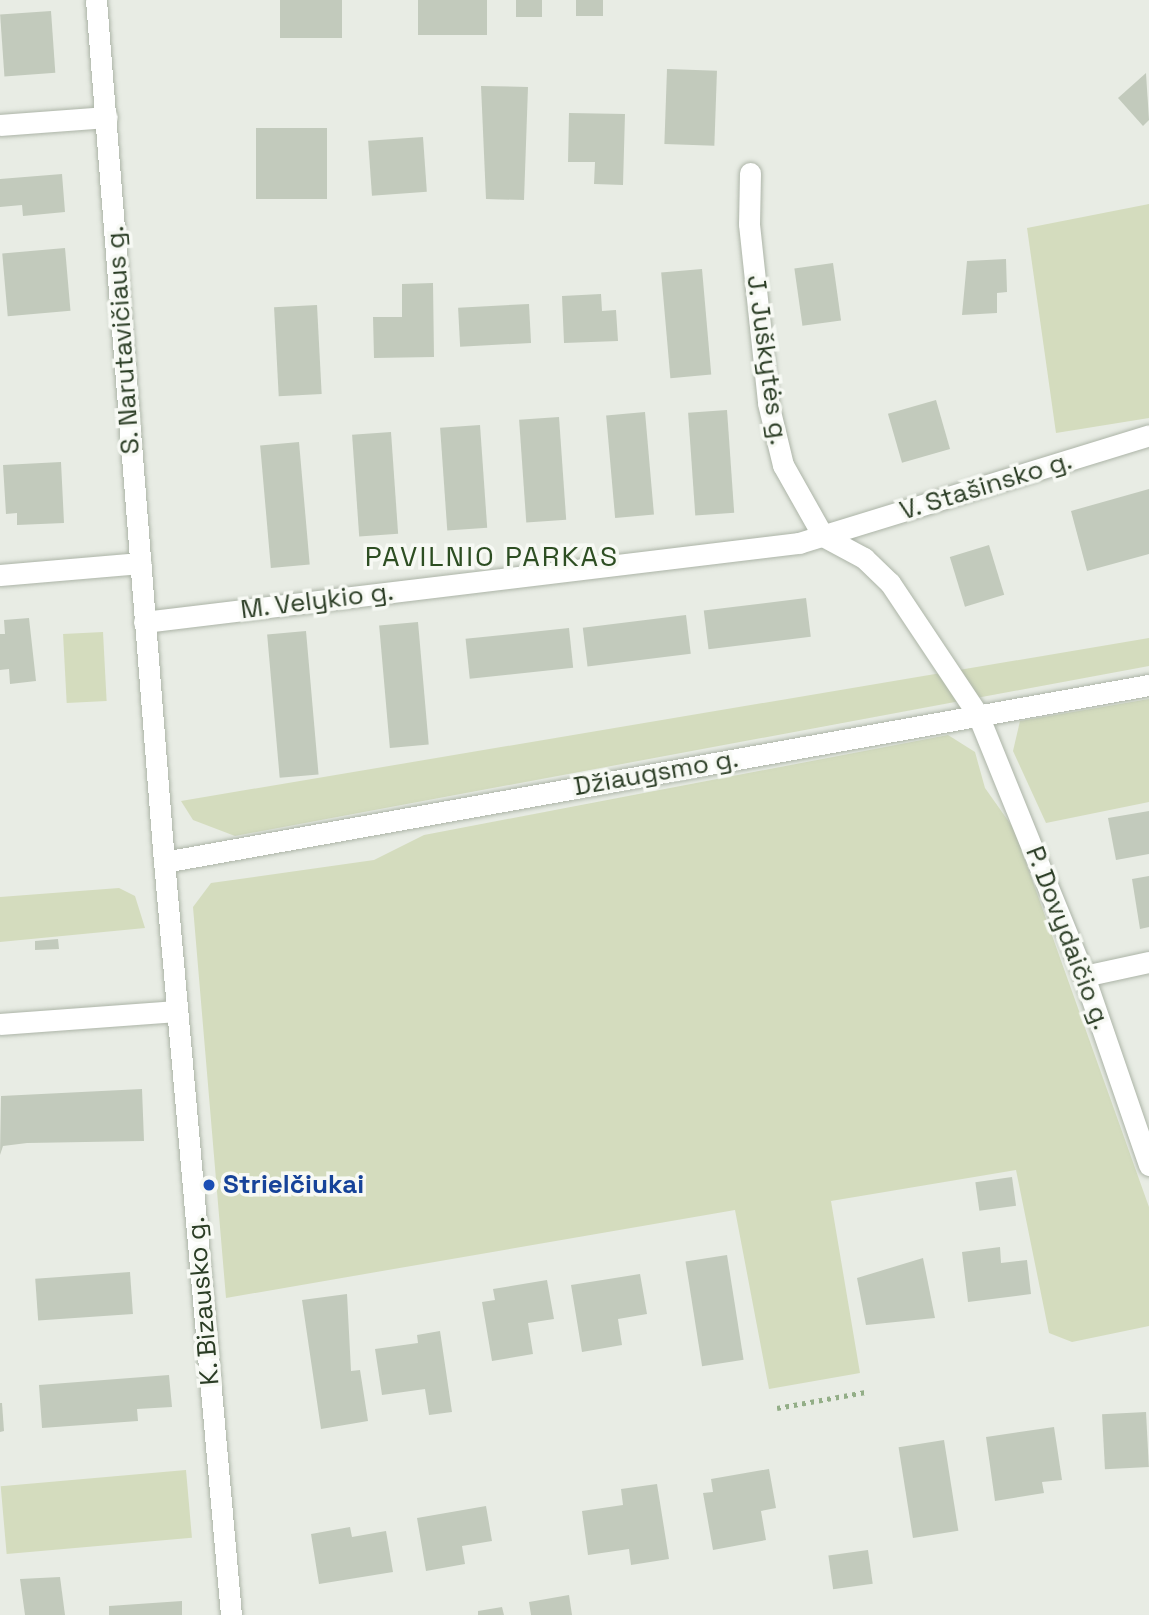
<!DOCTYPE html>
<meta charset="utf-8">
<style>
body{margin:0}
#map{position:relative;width:1149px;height:1615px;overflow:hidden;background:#e8ece4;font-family:"Space Grotesk",sans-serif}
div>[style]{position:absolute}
.green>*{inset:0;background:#d4dcbe;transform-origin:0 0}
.building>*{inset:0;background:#c2cabc;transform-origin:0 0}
.path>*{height:4.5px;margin-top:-2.25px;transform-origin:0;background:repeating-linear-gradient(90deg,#93ae87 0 3.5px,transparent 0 8.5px)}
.roads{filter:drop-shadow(0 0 2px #acb4a7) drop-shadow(0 0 2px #acb4a7)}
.minor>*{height:21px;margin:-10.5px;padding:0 10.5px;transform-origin:10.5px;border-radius:10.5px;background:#fff}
.tertiary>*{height:21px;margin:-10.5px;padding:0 10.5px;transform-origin:10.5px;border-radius:10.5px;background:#fff}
.dots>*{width:19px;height:19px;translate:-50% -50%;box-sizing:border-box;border:4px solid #f7f9f4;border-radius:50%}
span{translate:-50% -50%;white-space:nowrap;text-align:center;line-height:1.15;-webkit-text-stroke:7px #f7f9f4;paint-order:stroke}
.street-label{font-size:26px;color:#2b3d25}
.transit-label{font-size:26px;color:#164399;font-weight:700}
.left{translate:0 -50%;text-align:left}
.neighbourhood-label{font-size:28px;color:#2d4e22;letter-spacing:2px}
</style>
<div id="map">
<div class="green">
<i style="clip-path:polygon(1149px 204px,1149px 418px,1056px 433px,1027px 228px)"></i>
<i style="left:103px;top:632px;width:69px;height:40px;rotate:87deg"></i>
<i style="clip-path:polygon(1149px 638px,1149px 666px,235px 836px,193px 820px,181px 801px)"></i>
<i style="clip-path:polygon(1149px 699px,1149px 802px,1046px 823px,1013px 751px,1020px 721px)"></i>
<i style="clip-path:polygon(948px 735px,975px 752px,985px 788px,1014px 829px,1149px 1207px,1149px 1326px,1072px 1342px,1049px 1333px,1016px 1170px,831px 1201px,860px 1373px,769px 1389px,735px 1210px,226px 1298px,193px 907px,211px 883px,374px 860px,424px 835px)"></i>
<i style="clip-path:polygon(119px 888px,135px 896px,145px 928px,0 942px,0 897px)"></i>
<i style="left:186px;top:1470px;width:68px;height:186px;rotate:85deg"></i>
</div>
<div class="building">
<i style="left:280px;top:0;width:62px;height:38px"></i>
<i style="left:418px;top:0;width:69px;height:35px"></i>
<i style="left:516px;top:0;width:26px;height:17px"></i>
<i style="left:576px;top:0;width:27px;height:16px"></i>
<i style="left:51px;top:11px;width:62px;height:51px;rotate:86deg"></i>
<i style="left:667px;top:69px;width:50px;height:75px;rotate:2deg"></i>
<i style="clip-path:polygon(1146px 73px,1149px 120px,1143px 126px,1118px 98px)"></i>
<i style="clip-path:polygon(481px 86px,528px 87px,524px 200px,486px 199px)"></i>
<i style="clip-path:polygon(569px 113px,625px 114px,623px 185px,594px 184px,595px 162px,568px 162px)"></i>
<i style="left:256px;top:128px;width:71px;height:71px"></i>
<i style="left:423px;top:137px;width:55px;height:55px;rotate:86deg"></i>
<i style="clip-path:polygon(62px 174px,65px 212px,23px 216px,22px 205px,0 207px,0 179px)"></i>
<i style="left:65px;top:248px;width:63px;height:63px;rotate:85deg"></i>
<i style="clip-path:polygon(1006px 259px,1007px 292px,997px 293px,997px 313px,962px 315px,967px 261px)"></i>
<i style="left:833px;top:263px;width:58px;height:39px;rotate:82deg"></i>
<i style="left:702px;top:269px;width:106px;height:41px;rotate:85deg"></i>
<i style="clip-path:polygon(433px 283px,434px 357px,374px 358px,373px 317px,402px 317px,402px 284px)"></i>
<i style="clip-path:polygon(601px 294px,602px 311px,616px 310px,618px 341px,564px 343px,562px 296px)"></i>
<i style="left:529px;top:304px;width:39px;height:71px;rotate:87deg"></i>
<i style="left:317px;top:305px;width:89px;height:43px;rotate:87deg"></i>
<i style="left:936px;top:400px;width:51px;height:50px;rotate:74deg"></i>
<i style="left:727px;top:410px;width:103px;height:39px;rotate:86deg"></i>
<i style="left:645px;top:412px;width:103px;height:39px;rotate:85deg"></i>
<i style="left:559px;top:417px;width:103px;height:40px;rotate:86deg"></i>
<i style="left:480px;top:425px;width:103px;height:40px;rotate:86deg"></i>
<i style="left:391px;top:432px;width:102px;height:39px;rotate:86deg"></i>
<i style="left:299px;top:442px;width:123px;height:39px;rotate:85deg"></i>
<i style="clip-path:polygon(61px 462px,64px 523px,17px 525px,17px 513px,6px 514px,3px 465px)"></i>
<i style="clip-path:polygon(1149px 489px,1149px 554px,1087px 571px,1071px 511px)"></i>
<i style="left:989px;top:545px;width:52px;height:41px;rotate:73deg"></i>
<i style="left:806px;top:598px;width:39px;height:103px;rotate:83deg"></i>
<i style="left:686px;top:615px;width:39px;height:104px;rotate:83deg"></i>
<i style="clip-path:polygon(29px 618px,36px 681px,10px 684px,9px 669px,0 670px,0 634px,5px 634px,4px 620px)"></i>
<i style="left:418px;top:622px;width:123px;height:39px;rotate:85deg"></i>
<i style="left:569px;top:628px;width:40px;height:104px;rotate:84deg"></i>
<i style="left:306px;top:631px;width:144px;height:39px;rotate:85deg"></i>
<i style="clip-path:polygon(1149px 811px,1149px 854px,1116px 860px,1108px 818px)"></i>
<i style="clip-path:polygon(1149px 876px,1149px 927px,1140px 929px,1132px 879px)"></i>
<i style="clip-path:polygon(58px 939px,59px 949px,35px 950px,35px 941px)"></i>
<i style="clip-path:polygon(142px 1089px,144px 1141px,27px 1143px,3px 1146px,0 1155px,1px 1096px)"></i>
<i style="left:1012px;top:1177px;width:29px;height:37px;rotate:82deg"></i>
<i style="clip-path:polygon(1000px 1247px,1001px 1263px,1027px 1260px,1031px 1294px,968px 1302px,962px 1252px)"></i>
<i style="left:727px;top:1255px;width:106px;height:42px;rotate:81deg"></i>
<i style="clip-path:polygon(923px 1258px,935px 1318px,866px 1325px,857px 1278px)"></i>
<i style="left:130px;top:1272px;width:42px;height:95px;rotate:86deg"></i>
<i style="clip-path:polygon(640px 1274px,647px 1314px,618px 1319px,622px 1345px,582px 1352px,571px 1285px)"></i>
<i style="clip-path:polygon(547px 1280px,554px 1319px,528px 1323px,533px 1354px,492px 1361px,482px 1302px,495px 1300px,493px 1289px)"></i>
<i style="clip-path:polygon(347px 1294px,351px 1371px,360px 1370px,368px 1421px,321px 1429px,302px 1300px)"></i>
<i style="clip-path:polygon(440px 1331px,452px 1412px,429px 1415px,425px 1389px,382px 1395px,375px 1349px,418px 1343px,417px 1335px)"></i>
<i style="clip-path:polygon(169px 1375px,172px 1407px,137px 1409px,138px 1421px,42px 1428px,39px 1385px)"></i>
<i style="clip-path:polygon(0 1403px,2px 1403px,4px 1431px,0 1432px)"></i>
<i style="left:1146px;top:1412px;width:55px;height:44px;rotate:87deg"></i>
<i style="clip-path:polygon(1054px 1427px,1062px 1480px,1042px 1482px,1044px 1493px,995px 1501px,986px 1437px)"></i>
<i style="left:944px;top:1440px;width:92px;height:46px;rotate:81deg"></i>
<i style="clip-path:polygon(769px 1469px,776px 1508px,761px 1511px,766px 1540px,713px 1550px,703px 1493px,713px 1492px,711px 1479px)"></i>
<i style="clip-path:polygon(657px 1484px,669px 1559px,631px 1565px,629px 1549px,588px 1555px,582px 1511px,623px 1505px,621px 1489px)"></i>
<i style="clip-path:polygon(486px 1506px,492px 1541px,462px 1546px,465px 1564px,426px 1571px,417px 1518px)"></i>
<i style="clip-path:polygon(350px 1527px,352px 1537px,386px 1531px,393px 1572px,319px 1584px,311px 1534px)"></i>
<i style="left:868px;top:1550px;width:34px;height:40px;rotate:82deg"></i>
<i style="clip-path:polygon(60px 1577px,65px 1615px,25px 1615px,20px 1579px)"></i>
<i style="clip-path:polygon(569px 1595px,572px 1615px,531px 1615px,529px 1602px)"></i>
<i style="clip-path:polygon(182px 1601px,182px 1615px,109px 1615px,109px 1606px)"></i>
<i style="clip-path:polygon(502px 1607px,504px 1615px,478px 1615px,478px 1611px)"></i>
</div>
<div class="path">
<i style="left:777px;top:1408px;width:90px;rotate:-10.2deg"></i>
</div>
<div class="roads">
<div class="minor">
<i style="left:96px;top:0;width:865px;rotate:85.49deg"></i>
<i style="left:0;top:125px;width:107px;rotate:-4.3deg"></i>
<i style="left:750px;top:173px;width:51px;rotate:91.1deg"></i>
<i style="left:749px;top:224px;width:180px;rotate:83.9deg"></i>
<i style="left:768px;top:403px;width:64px;rotate:76.4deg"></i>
<i style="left:783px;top:465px;width:81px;rotate:60.6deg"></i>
<i style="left:823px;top:536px;width:47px;rotate:28.2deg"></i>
<i style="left:864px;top:558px;width:36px;rotate:44deg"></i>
<i style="left:890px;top:583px;width:159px;rotate:56.3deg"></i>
<i style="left:978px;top:715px;width:282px;rotate:67.9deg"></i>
<i style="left:1084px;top:976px;width:200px;rotate:71deg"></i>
<i style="left:0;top:575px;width:141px;rotate:-4.9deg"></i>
<i style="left:144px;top:622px;width:660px;rotate:-6.88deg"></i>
<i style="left:799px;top:543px;width:366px;rotate:-17.1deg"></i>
<i style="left:1084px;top:976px;width:66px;rotate:-12.2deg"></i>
<i style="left:0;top:1024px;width:177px;rotate:-4.2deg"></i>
</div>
<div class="tertiary">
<i style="left:231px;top:1615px;width:756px;rotate:-95.08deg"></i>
<i style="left:164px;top:862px;width:1001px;rotate:-10.19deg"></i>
</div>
</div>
<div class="dots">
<i style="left:209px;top:1185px;background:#1a4fb4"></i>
</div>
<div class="street-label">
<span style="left:123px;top:340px;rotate:-94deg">S. Narutavičiaus g.</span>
<span style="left:767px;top:360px;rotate:82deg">J. Juškytės g.</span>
<span style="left:986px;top:486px;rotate:-17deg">V. Stašinsko g.</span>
<span style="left:317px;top:601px;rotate:-7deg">M. Velykio g.</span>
<span style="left:656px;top:773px;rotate:-10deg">Džiaugsmo g.</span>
<span style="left:1068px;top:938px;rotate:69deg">P. Dovydaičio g.</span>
<span style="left:203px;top:1301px;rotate:-95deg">K. Bizausko g.</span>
</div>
<div class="transit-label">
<span class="left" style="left:223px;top:1185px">Strielčiukai</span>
</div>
<div class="neighbourhood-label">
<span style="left:492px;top:556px">PAVILNIO PARKAS</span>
</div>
</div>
